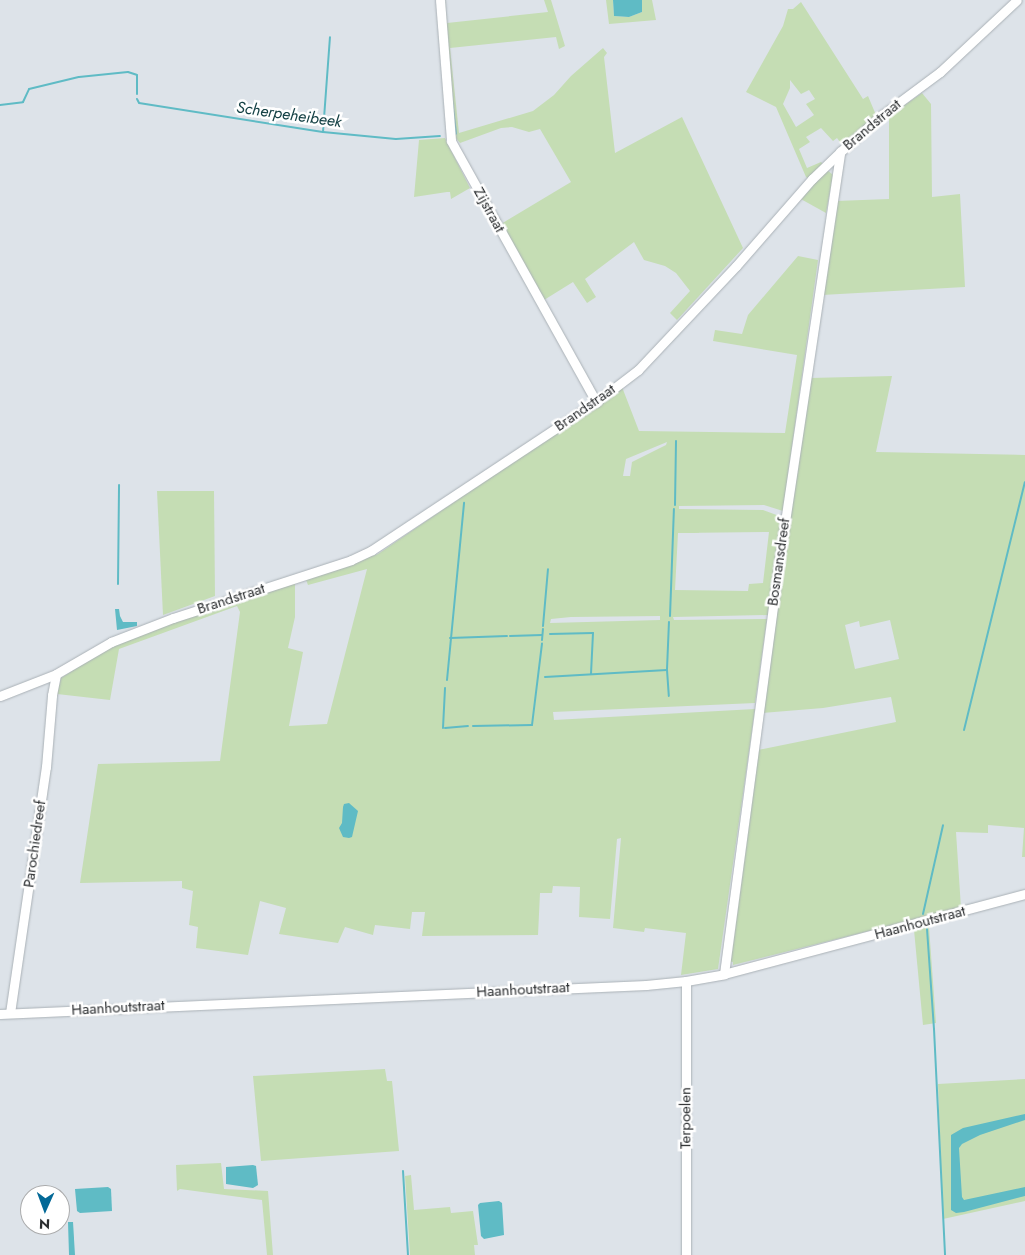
<!DOCTYPE html>
<style>
body{margin:0}
#map{position:relative;width:1025px;height:1255px;overflow:hidden;background:#dde3e9;font-family:Jost,sans-serif}
div>[style]{position:absolute}
.green>*{inset:0;background:#c5ddb4}
.water>*{inset:0;background:#5fbbc5}
.stream>*{height:2px;margin:-1px;padding:0 1px;transform-origin:1px;border-radius:1px;background:#5fbbc5}
.roads{filter:drop-shadow(0 0 1px #aab1b6) drop-shadow(0 0 1px #aab1b6)}
.minor>*{height:9px;margin:-4.5px;padding:0 4.5px;transform-origin:4.5px;border-radius:4.5px;background:#fff}
span{translate:-50% -50%;white-space:nowrap;text-align:center;line-height:1.15;-webkit-text-stroke:5px #fff;paint-order:stroke}
.street-label{font-size:15px;color:#2b2e30}
.water-label{font-size:16px;color:#164246;font-style:italic}
.north{position:absolute;left:20px;top:1185px;width:50px;height:50px;box-sizing:border-box;background:#fff;border:1px solid #aaabac;border-radius:50%;rotate:182deg;font-size:14px;font-weight:700;line-height:20px;text-align:center;color:#2b2e30}
.north::after{content:'';display:block;margin:auto;width:18px;height:22px;background:#036997;clip-path:polygon(50% 0,100% 100%,50% 72%,0 100%)}
</style>
<div id="map">
<div class="green">
<i style="clip-path:polygon(442px 0,445px 0,447px 23px,548px 12px,544px 0,551px 0,565px 46px,559px 49px,556px 37px,450px 48px,459px 133px,533px 111px,554px 95px,571px 76px,603px 48px,607px 53px,604px 57px,615px 153px,682px 117px,743px 248px,677px 320px,670px 313px,690px 291px,676px 273px,665px 266px,644px 260px,634px 242px,585px 279px,596px 297px,587px 303px,573px 282px,544px 300px,501px 224px,571px 182px,540px 129px,529px 132px,512px 127px,501px 128px,460px 143px,452px 133px)"></i>
<i style="clip-path:polygon(606px 0,613px 0,614px 16px,629px 17px,642px 12px,642px 0,652px 0,656px 20px,609px 24px)"></i>
<i style="clip-path:polygon(evenodd,801px 2px,863px 99px,868px 96px,876px 115px,843px 146px,837px 138px,833px 141px,821px 128px,806px 137px,810px 142px,799px 149px,807px 168px,821px 162px,823px 164px,809px 179px,806px 177px,776px 107px,746px 92px,783px 26px,788px 9px,793px 9px,801px 2px,790px 80px,801px 94px,809px 90px,815px 99px,806px 104px,814px 115px,796px 127px,783px 104px,790px 88px,790px 80px)"></i>
<i style="clip-path:polygon(922px 93px,931px 104px,932px 197px,960px 194px,965px 287px,822px 295px,836px 201px,889px 199px,889px 116px)"></i>
<i style="clip-path:polygon(445px 138px,470px 188px,451px 199px,450px 192px,447px 192px,414px 197px,419px 140px)"></i>
<i style="clip-path:polygon(826px 169px,833px 175px,826px 213px,799px 198px)"></i>
<i style="clip-path:polygon(evenodd,798px 256px,818px 260px,783px 511px,764px 505px,679px 506px,679px 509px,763px 510px,782px 517px,768px 615px,673px 617px,674px 620px,767px 619px,755px 703px,553px 712px,554px 720px,755px 709px,718px 969px,681px 975px,686px 933px,645px 928px,644px 932px,613px 928px,621px 838px,617px 839px,610px 919px,579px 917px,580px 887px,553px 886px,552px 893px,540px 893px,538px 935px,422px 936px,425px 912px,412px 912px,410px 929px,375px 925px,373px 935px,345px 927px,338px 943px,279px 934px,286px 908px,260px 901px,248px 955px,196px 948px,198px 927px,189px 925px,193px 891px,182px 888px,182px 881px,80px 883px,98px 764px,220px 761px,240px 612px,237px 606px,119px 649px,110px 700px,57px 694px,61px 678px,108px 648px,183px 617px,295px 582px,295px 617px,288px 648px,303px 652px,289px 726px,327px 724px,367px 569px,308px 585px,305px 577px,378px 554px,622px 387px,639px 431px,785px 433px,797px 355px,713px 341px,715px 330px,742px 334px,748px 315px,798px 256px,667px 442px,666px 445px,632px 462px,630px 476px,623px 476px,626px 459px,667px 442px,798px 256px,769px 532px,763px 583px,749px 584px,748px 591px,675px 590px,678px 533px,769px 532px,798px 256px,660px 616px,660px 620px,550px 623px,551px 619px,571px 617px,660px 616px)"></i>
<i style="clip-path:polygon(evenodd,892px 376px,876px 452px,1025px 455px,1025px 857px,1022px 857px,1024px 828px,988px 825px,988px 833px,956px 832px,961px 908px,733px 965px,733px 962px,728px 961px,758px 750px,896px 722px,891px 697px,823px 708px,762px 713px,810px 378px,892px 376px,890px 620px,899px 659px,855px 669px,845px 625px,859px 621px,860px 627px,890px 620px)"></i>
<i style="clip-path:polygon(157px 491px,214px 491px,215px 596px,163px 615px)"></i>
<i style="clip-path:polygon(929px 927px,936px 1023px,923px 1025px,914px 930px)"></i>
<i style="clip-path:polygon(385px 1069px,387px 1081px,392px 1081px,399px 1151px,261px 1161px,253px 1076px)"></i>
<i style="clip-path:polygon(1025px 1079px,1025px 1201px,943px 1219px,938px 1084px)"></i>
<i style="clip-path:polygon(221px 1163px,224px 1189px,268px 1191px,273px 1255px,267px 1255px,262px 1200px,180px 1189px,177px 1191px,176px 1165px)"></i>
<i style="clip-path:polygon(411px 1175px,414px 1210px,450px 1207px,451px 1213px,473px 1211px,478px 1245px,474px 1245px,475px 1255px,410px 1255px,405px 1176px)"></i>
</div>
<div class="water">
<i style="clip-path:polygon(613px 0,642px 0,642px 12px,629px 17px,614px 16px)"></i>
<i style="clip-path:polygon(115px 609px,119px 609px,120px 616px,123px 622px,137px 622px,137px 626px,117px 630px)"></i>
<i style="clip-path:polygon(349px 803px,358px 811px,352px 837px,349px 838px,343px 837px,339px 828px,342px 823px,343px 807px,344px 804px)"></i>
<i style="clip-path:polygon(1025px 1114px,1025px 1120px,980px 1135px,962px 1144px,959px 1148px,962px 1197px,964px 1200px,1025px 1187px,1025px 1196px,964px 1212px,956px 1213px,951px 1210px,951px 1135px,963px 1128px)"></i>
<i style="clip-path:polygon(253px 1165px,256px 1166px,258px 1185px,253px 1188px,226px 1184px,226px 1167px)"></i>
<i style="clip-path:polygon(108px 1187px,111px 1189px,112px 1211px,80px 1213px,77px 1211px,75px 1189px)"></i>
<i style="clip-path:polygon(499px 1201px,502px 1203px,504px 1235px,484px 1239px,481px 1236px,478px 1205px,480px 1203px)"></i>
<i style="clip-path:polygon(68px 1222px,73px 1222px,75px 1255px,69px 1255px)"></i>
</div>
<div class="stream">
<i style="left:451px;top:92px;width:42px;rotate:83.2deg"></i>
<i style="left:137px;top:99px;width:4px;rotate:63deg"></i>
<i style="left:139px;top:103px;width:186px;rotate:9deg"></i>
<i style="left:323px;top:132px;width:73px;rotate:5.5deg"></i>
<i style="left:396px;top:139px;width:44px;rotate:-3.9deg"></i>
<i style="left:0;top:105px;width:23px;rotate:-7deg"></i>
<i style="left:23px;top:102px;width:14px;rotate:-65deg"></i>
<i style="left:29px;top:89px;width:51px;rotate:-13.5deg"></i>
<i style="left:79px;top:77px;width:49px;rotate:-5.8deg"></i>
<i style="left:128px;top:72px;width:9px;rotate:18deg"></i>
<i style="left:137px;top:75px;width:19px;rotate:90deg"></i>
<i style="left:323px;top:132px;width:95px;rotate:-85.8deg"></i>
<i style="left:675px;top:505px;width:64px;rotate:-89.1deg"></i>
<i style="left:118px;top:584px;width:99px;rotate:-89.4deg"></i>
<i style="left:670px;top:616px;width:107px;rotate:-87.9deg"></i>
<i style="left:543px;top:626px;width:57px;rotate:-85deg"></i>
<i style="left:550px;top:634px;width:43px;rotate:-1.3deg"></i>
<i style="left:593px;top:633px;width:41px;rotate:92.8deg"></i>
<i style="left:510px;top:636px;width:32px;rotate:-2deg"></i>
<i style="left:450px;top:638px;width:57px;rotate:-2deg"></i>
<i style="left:542px;top:640px;width:11px;rotate:-85deg"></i>
<i style="left:667px;top:669px;width:47px;rotate:-87.6deg"></i>
<i style="left:545px;top:677px;width:122px;rotate:-3.3deg"></i>
<i style="left:667px;top:670px;width:26px;rotate:86deg"></i>
<i style="left:447px;top:680px;width:178px;rotate:-84.5deg"></i>
<i style="left:473px;top:726px;width:59px;rotate:-1deg"></i>
<i style="left:532px;top:725px;width:82px;rotate:-83deg"></i>
<i style="left:443px;top:728px;width:40px;rotate:-87.1deg"></i>
<i style="left:445px;top:728px;width:23px;rotate:-5deg"></i>
<i style="left:964px;top:730px;width:255px;rotate:-76.2deg"></i>
<i style="left:923px;top:914px;width:91px;rotate:-77.3deg"></i>
<i style="left:927px;top:929px;width:100px;rotate:86deg"></i>
<i style="left:934px;top:1029px;width:226px;rotate:87.2deg"></i>
<i style="left:403px;top:1171px;width:84px;rotate:86.6deg"></i>
</div>
<div class="roads">
<div class="minor">
<i style="left:440px;top:0;width:141px;rotate:85.5deg"></i>
<i style="left:451px;top:141px;width:299px;rotate:60.9deg"></i>
<i style="left:0;top:696px;width:60px;rotate:-21.4deg"></i>
<i style="left:56px;top:674px;width:64px;rotate:-30.2deg"></i>
<i style="left:111px;top:642px;width:66px;rotate:-21.2deg"></i>
<i style="left:173px;top:618px;width:187px;rotate:-18deg"></i>
<i style="left:351px;top:560px;width:23px;rotate:-25deg"></i>
<i style="left:372px;top:550px;width:268px;rotate:-33.5deg"></i>
<i style="left:596px;top:402px;width:53px;rotate:-37.3deg"></i>
<i style="left:638px;top:370px;width:143px;rotate:-46.7deg"></i>
<i style="left:736px;top:266px;width:116px;rotate:-48.9deg"></i>
<i style="left:812px;top:179px;width:39px;rotate:-44deg"></i>
<i style="left:840px;top:152px;width:56px;rotate:-41.4deg"></i>
<i style="left:882px;top:115px;width:72px;rotate:-36.6deg"></i>
<i style="left:940px;top:72px;width:105px;rotate:-43.1deg"></i>
<i style="left:724px;top:974px;width:416px;rotate:-82.4deg"></i>
<i style="left:779px;top:562px;width:415px;rotate:-81.5deg"></i>
<i style="left:686px;top:981px;width:274px;rotate:90deg"></i>
<i style="left:10px;top:1013px;width:249px;rotate:-81.7deg"></i>
<i style="left:46px;top:767px;width:72px;rotate:-85.2deg"></i>
<i style="left:52px;top:695px;width:21px;rotate:-79deg"></i>
<i style="left:0;top:1014px;width:647px;rotate:-2.57deg"></i>
<i style="left:646px;top:985px;width:40px;rotate:-5.7deg"></i>
<i style="left:686px;top:981px;width:39px;rotate:-10deg"></i>
<i style="left:724px;top:974px;width:311px;rotate:-14.9deg"></i>
</div>
</div>
<div class="street-label">
<span style="left:872px;top:125px;rotate:-40deg">Brandstraat</span>
<span style="left:489px;top:210px;rotate:61deg">Zijstraat</span>
<span style="left:585px;top:408px;rotate:-35deg">Brandstraat</span>
<span style="left:779px;top:562px;rotate:-82deg">Bosmansdreef</span>
<span style="left:231px;top:599px;rotate:-18deg">Brandstraat</span>
<span style="left:35px;top:844px;rotate:-82deg">Parochiedreef</span>
<span style="left:920px;top:923px;rotate:-15deg">Haanhoutstraat</span>
<span style="left:523px;top:990px;rotate:-3deg">Haanhoutstraat</span>
<span style="left:118px;top:1008px;rotate:-3deg">Haanhoutstraat</span>
<span style="left:686px;top:1118px;rotate:-90deg">Terpoelen</span>
</div>
<div class="water-label">
<span style="left:289px;top:115px;rotate:8deg">Scherpeheibeek</span>
</div>
<div class="north">N</div>
</div>
